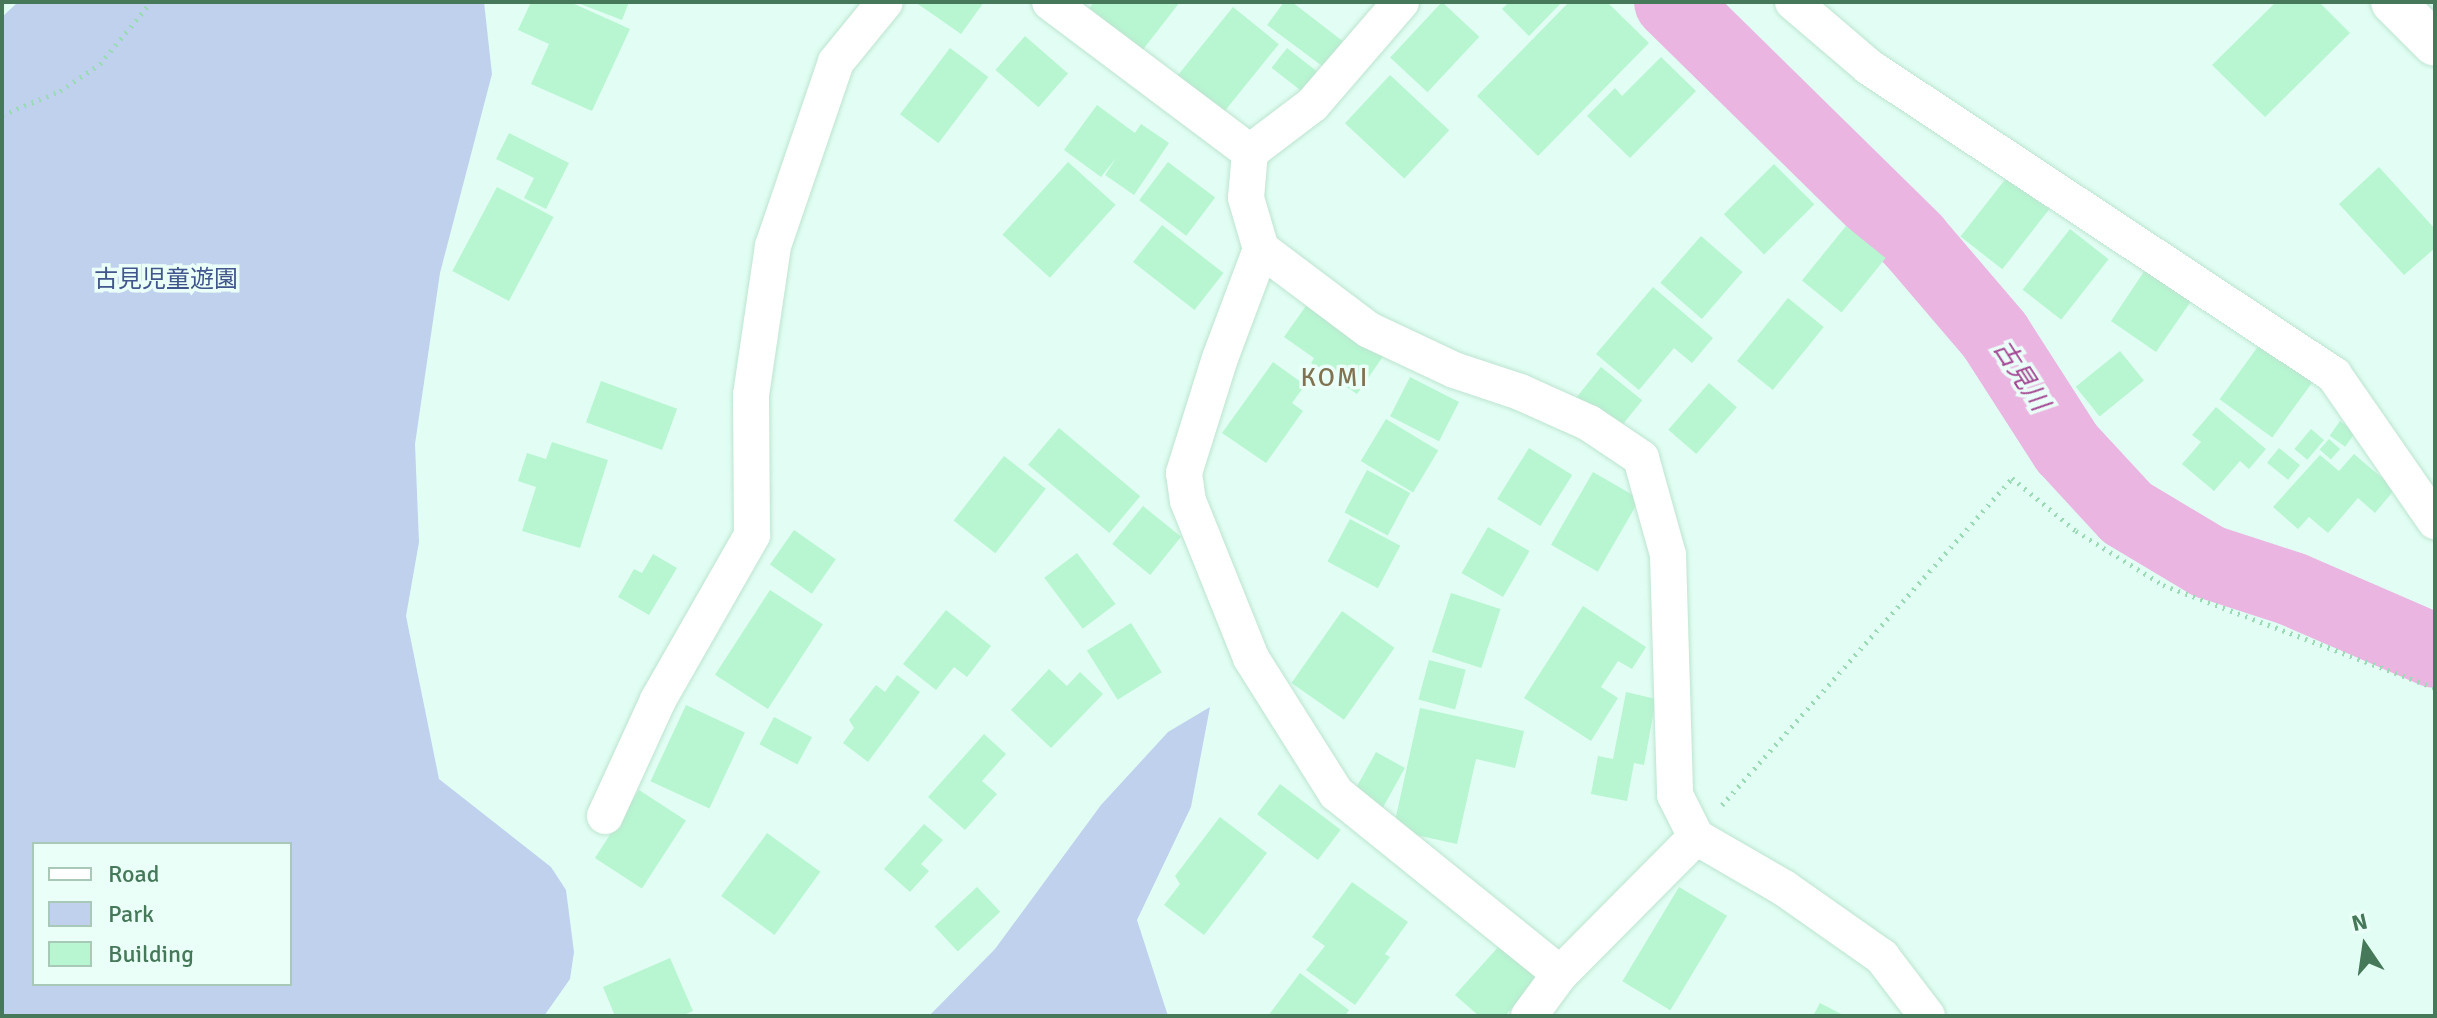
<!DOCTYPE html>
<meta charset="utf-8">
<style>
body{margin:0}
#map{position:relative;width:2437px;height:1018px;overflow:hidden;background:#e2fef4;font-family:Signika,"Noto Sans JP",sans-serif}
div>[style]{position:absolute}
.green>*{inset:0;background:#bfd1ed}
.river>*{height:74px;margin:-37px;padding:0 37px;transform-origin:37px;border-radius:37px;background:#eab5e1}
.building>*{inset:0;background:#b7f6d1;transform-origin:0 0}
.path>*{height:5px;margin-top:-2.5px;transform-origin:0;background:repeating-linear-gradient(90deg,#9adbb5 0 2px,transparent 0 8px)}
.roads{filter:drop-shadow(0 0 2px #bde4d0) drop-shadow(0 0 2px #bde4d0)}
.minor>*{height:36px;margin:-18px;padding:0 18px;transform-origin:18px;border-radius:18px;background:#fff}
.tertiary>*{height:44px;margin:-22px;padding:0 22px;transform-origin:22px;border-radius:22px;background:#fff}
span{translate:-50% -50%;white-space:nowrap;text-align:center;line-height:1.15;-webkit-text-stroke:7px #eafff7;paint-order:stroke}
.park-label{font-size:24px;color:#41568c}
.water-label{font-size:26px;color:#a44593;font-style:italic}
.neighbourhood-label{font-size:26px;color:#817251;letter-spacing:2px}
.frame{position:absolute;inset:0;border:4px solid #467959;pointer-events:none}
.legend{position:absolute;left:32px;top:842px;width:260px;height:144px;box-sizing:border-box;background:#eafff7;border:2px solid #a8c9b8;margin:0;padding:10px 14px;list-style:none;font-size:24px;color:#467959}
.legend li{display:flex;align-items:center;gap:16px;height:40px}
.legend b{width:40px;border:2px solid #a8c9b8}
.north{position:absolute;left:2325px;top:906px;width:80px;height:80px;-webkit-text-stroke:6px #eafff7;paint-order:stroke;rotate:347deg;font-size:22px;font-weight:700;line-height:32px;text-align:center;color:#467959}
.north::after{content:'';display:block;margin:auto;width:28px;height:36px;background:#467959;clip-path:polygon(50% 0,100% 100%,50% 72%,0 100%)}
</style>
<div id="map">
<div class="green">
<i style="clip-path:polygon(evenodd,18px 2px,484px 2px,492px 74px,440px 273px,415px 444px,419px 542px,406px 616px,439px 779px,551px 867px,566px 890px,574px 952px,570px 979px,544px 1016px,2px 1016px,2px 17px,18px 2px,34px 844px,290px 844px,290px 984px,34px 984px,34px 844px)"></i>
<i style="clip-path:polygon(1210px 707px,1191px 807px,1137px 920px,1168px 1016px,929px 1016px,995px 949px,1101px 805px,1168px 732px)"></i>
</div>
<div class="river">
<i style="left:1671px;top:2px;width:341px;rotate:44.5deg"></i>
<i style="left:1914px;top:241px;width:125px;rotate:49.5deg"></i>
<i style="left:1995px;top:336px;width:133px;rotate:57.3deg"></i>
<i style="left:2067px;top:448px;width:88px;rotate:47.3deg"></i>
<i style="left:2127px;top:513px;width:96px;rotate:30.9deg"></i>
<i style="left:2209px;top:562px;width:87px;rotate:18deg"></i>
<i style="left:2292px;top:589px;width:156px;rotate:23.4deg"></i>
</div>
<div class="building">
<i style="clip-path:polygon(531px 2px,570px 2px,630px 29px,592px 111px,531px 84px,549px 44px,518px 30px)"></i>
<i style="clip-path:polygon(575px 2px,629px 2px,622px 20px)"></i>
<i style="clip-path:polygon(915px 2px,984px 2px,961px 34px)"></i>
<i style="clip-path:polygon(1094px 2px,1180px 2px,1141px 52px,1087px 11px)"></i>
<i style="clip-path:polygon(1284px 2px,1292px 2px,1349px 46px,1329px 71px,1267px 25px)"></i>
<i style="left:1442px;top:2px;width:51px;height:76px;rotate:43deg"></i>
<i style="clip-path:polygon(1509px 2px,1562px 2px,1529px 36px,1502px 9px)"></i>
<i style="clip-path:polygon(1569px 2px,1607px 2px,1649px 43px,1538px 156px,1477px 96px)"></i>
<i style="clip-path:polygon(2276px 2px,2319px 2px,2350px 33px,2265px 117px,2212px 65px)"></i>
<i style="left:1233px;top:7px;width:59px;height:88px;rotate:39deg"></i>
<i style="left:1025px;top:36px;width:57px;height:45px;rotate:41deg"></i>
<i style="left:950px;top:48px;width:48px;height:83px;rotate:37deg"></i>
<i style="left:1287px;top:48px;width:39px;height:25px;rotate:38deg"></i>
<i style="clip-path:polygon(1661px 57px,1696px 91px,1630px 158px,1587px 116px,1615px 88px,1622px 96px)"></i>
<i style="left:1390px;top:75px;width:81px;height:66px;rotate:43deg"></i>
<i style="clip-path:polygon(1097px 105px,1135px 133px,1141px 124px,1169px 143px,1134px 195px,1105px 175px,1116px 158px,1101px 177px,1064px 150px)"></i>
<i style="clip-path:polygon(509px 133px,569px 163px,546px 209px,524px 198px,534px 178px,496px 159px)"></i>
<i style="left:1068px;top:162px;width:64px;height:98px;rotate:42deg"></i>
<i style="left:1168px;top:162px;width:59px;height:48px;rotate:37deg"></i>
<i style="left:1774px;top:164px;width:57px;height:71px;rotate:45deg"></i>
<i style="clip-path:polygon(2379px 167px,2435px 229px,2435px 248px,2404px 275px,2339px 204px)"></i>
<i style="left:2011px;top:172px;width:53px;height:82px;rotate:38deg"></i>
<i style="left:497px;top:187px;width:64px;height:95px;rotate:28deg"></i>
<i style="left:1162px;top:225px;width:78px;height:47px;rotate:38deg"></i>
<i style="left:1846px;top:226px;width:51px;height:70px;rotate:39deg"></i>
<i style="left:2070px;top:229px;width:49px;height:77px;rotate:38deg"></i>
<i style="left:1701px;top:236px;width:55px;height:62px;rotate:41deg"></i>
<i style="clip-path:polygon(2145px 270px,2196px 294px,2156px 352px,2111px 321px)"></i>
<i style="clip-path:polygon(1653px 287px,1713px 338px,1692px 363px,1674px 348px,1639px 390px,1596px 354px)"></i>
<i style="left:1788px;top:298px;width:46px;height:81px;rotate:39deg"></i>
<i style="clip-path:polygon(1308px 303px,1384px 355px,1357px 394px,1311px 363px,1314px 358px,1284px 337px)"></i>
<i style="left:2262px;top:341px;width:65px;height:72px;rotate:36deg"></i>
<i style="left:2120px;top:351px;width:38px;height:57px;rotate:51deg"></i>
<i style="clip-path:polygon(1273px 362px,1305px 385px,1292px 403px,1303px 411px,1266px 463px,1222px 433px)"></i>
<i style="left:1601px;top:367px;width:53px;height:43px;rotate:39deg"></i>
<i style="left:1410px;top:377px;width:55px;height:44px;rotate:27deg"></i>
<i style="left:601px;top:381px;width:81px;height:44px;rotate:20deg"></i>
<i style="left:1709px;top:383px;width:37px;height:62px;rotate:41deg"></i>
<i style="clip-path:polygon(2216px 407px,2266px 449px,2249px 469px,2240px 461px,2214px 491px,2182px 464px,2201px 442px,2192px 435px)"></i>
<i style="left:1386px;top:419px;width:61px;height:49px;rotate:31deg"></i>
<i style="left:2340px;top:421px;width:19px;height:18px;rotate:35deg"></i>
<i style="left:1059px;top:428px;width:106px;height:48px;rotate:40deg"></i>
<i style="left:2311px;top:429px;width:17px;height:26px;rotate:40deg"></i>
<i style="left:2329px;top:439px;width:15px;height:14px;rotate:42deg"></i>
<i style="clip-path:polygon(552px 442px,608px 460px,580px 548px,522px 531px,536px 487px,518px 481px,527px 453px,546px 459px)"></i>
<i style="left:1529px;top:448px;width:51px;height:60px;rotate:32deg"></i>
<i style="left:2279px;top:448px;width:27px;height:19px;rotate:39deg"></i>
<i style="clip-path:polygon(2354px 454px,2395px 489px,2375px 513px,2358px 498px,2328px 533px,2309px 517px,2298px 529px,2273px 507px,2320px 455px,2339px 471px)"></i>
<i style="left:1004px;top:456px;width:53px;height:82px;rotate:38deg"></i>
<i style="left:1367px;top:470px;width:49px;height:48px;rotate:28deg"></i>
<i style="left:1593px;top:472px;width:54px;height:84px;rotate:30deg"></i>
<i style="left:1143px;top:506px;width:49px;height:49px;rotate:39deg"></i>
<i style="left:1350px;top:519px;width:57px;height:48px;rotate:28deg"></i>
<i style="left:1488px;top:527px;width:48px;height:53px;rotate:30deg"></i>
<i style="left:794px;top:530px;width:51px;height:42px;rotate:35deg"></i>
<i style="left:1077px;top:553px;width:64px;height:41px;rotate:53deg"></i>
<i style="clip-path:polygon(653px 554px,677px 568px,649px 615px,618px 597px,634px 569px,642px 573px)"></i>
<i style="left:770px;top:590px;width:63px;height:101px;rotate:33deg"></i>
<i style="left:1451px;top:593px;width:52px;height:62px;rotate:18deg"></i>
<i style="clip-path:polygon(1583px 606px,1646px 647px,1632px 669px,1618px 661px,1601px 687px,1618px 698px,1591px 741px,1524px 698px)"></i>
<i style="clip-path:polygon(946px 610px,991px 646px,967px 677px,954px 667px,936px 690px,903px 664px)"></i>
<i style="left:1342px;top:611px;width:64px;height:88px;rotate:35deg"></i>
<i style="left:1131px;top:623px;width:58px;height:52px;rotate:58deg"></i>
<i style="left:1429px;top:660px;width:38px;height:41px;rotate:15deg"></i>
<i style="clip-path:polygon(1049px 669px,1067px 686px,1080px 672px,1103px 694px,1051px 748px,1011px 710px)"></i>
<i style="clip-path:polygon(897px 675px,920px 692px,868px 762px,843px 743px,854px 728px,849px 720px,876px 685px,885px 692px)"></i>
<i style="clip-path:polygon(1626px 692px,1656px 699px,1644px 765px,1634px 763px,1627px 801px,1591px 794px,1598px 756px,1613px 759px)"></i>
<i style="left:686px;top:705px;width:65px;height:84px;rotate:25deg"></i>
<i style="clip-path:polygon(1420px 708px,1524px 731px,1515px 768px,1476px 759px,1457px 844px,1393px 830px)"></i>
<i style="left:774px;top:717px;width:43px;height:31px;rotate:28deg"></i>
<i style="clip-path:polygon(984px 734px,1006px 754px,982px 781px,997px 794px,965px 830px,928px 797px)"></i>
<i style="left:1376px;top:752px;width:33px;height:47px;rotate:29deg"></i>
<i style="left:1280px;top:784px;width:76px;height:38px;rotate:37deg"></i>
<i style="left:639px;top:790px;width:56px;height:81px;rotate:33deg"></i>
<i style="clip-path:polygon(1220px 817px,1267px 853px,1204px 935px,1164px 905px,1180px 884px,1175px 876px)"></i>
<i style="clip-path:polygon(924px 824px,943px 840px,921px 864px,929px 871px,910px 892px,884px 869px)"></i>
<i style="left:767px;top:833px;width:66px;height:78px;rotate:36deg"></i>
<i style="clip-path:polygon(1352px 882px,1408px 922px,1385px 954px,1390px 957px,1355px 1005px,1306px 970px,1325px 946px,1312px 937px)"></i>
<i style="left:977px;top:887px;width:34px;height:58px;rotate:47deg"></i>
<i style="left:1679px;top:887px;width:56px;height:110px;rotate:31deg"></i>
<i style="clip-path:polygon(1500px 945px,1538px 979px,1505px 1016px,1479px 1016px,1455px 995px)"></i>
<i style="clip-path:polygon(670px 958px,693px 1011px,682px 1016px,615px 1016px,603px 987px)"></i>
<i style="clip-path:polygon(1300px 973px,1349px 1010px,1345px 1016px,1268px 1016px)"></i>
<i style="clip-path:polygon(1820px 1003px,1845px 1016px,1813px 1016px)"></i>
</div>
<div class="path">
<i style="left:2px;top:115px;width:63px;rotate:-22.5deg"></i>
<i style="left:60px;top:91px;width:48px;rotate:-34deg"></i>
<i style="left:100px;top:64px;width:80px;rotate:-50.6deg"></i>
<i style="left:1722px;top:805px;width:437px;rotate:-48.4deg"></i>
<i style="left:2012px;top:478px;width:83px;rotate:39.6deg"></i>
<i style="left:2076px;top:531px;width:102px;rotate:31.8deg"></i>
<i style="left:2163px;top:585px;width:291px;rotate:20.7deg"></i>
</div>
<div class="roads">
<div class="minor">
<i style="left:1050px;top:2px;width:250px;rotate:36.9deg"></i>
<i style="left:1401px;top:2px;width:136px;rotate:130.8deg"></i>
<i style="left:1312px;top:105px;width:78px;rotate:142.8deg"></i>
<i style="left:1250px;top:152px;width:46px;rotate:95deg"></i>
<i style="left:1246px;top:198px;width:53px;rotate:73.6deg"></i>
<i style="left:1261px;top:249px;width:135px;rotate:36.9deg"></i>
<i style="left:1369px;top:330px;width:94px;rotate:25.2deg"></i>
<i style="left:1454px;top:370px;width:70px;rotate:18.4deg"></i>
<i style="left:1520px;top:392px;width:76px;rotate:24.2deg"></i>
<i style="left:1589px;top:423px;width:63px;rotate:33.9deg"></i>
<i style="left:1641px;top:458px;width:101px;rotate:74.4deg"></i>
<i style="left:1668px;top:555px;width:240px;rotate:88.3deg"></i>
<i style="left:1675px;top:795px;width:47px;rotate:63.4deg"></i>
<i style="left:1696px;top:837px;width:102px;rotate:30.1deg"></i>
<i style="left:1784px;top:888px;width:120px;rotate:35.1deg"></i>
<i style="left:1882px;top:957px;width:74px;rotate:52.7deg"></i>
<i style="left:1793px;top:2px;width:100px;rotate:40.5deg"></i>
<i style="left:1869px;top:67px;width:558px;rotate:33.52deg"></i>
<i style="left:2334px;top:375px;width:178px;rotate:55.3deg"></i>
<i style="left:1261px;top:249px;width:116px;rotate:110.6deg"></i>
<i style="left:1220px;top:358px;width:121px;rotate:107.4deg"></i>
<i style="left:1184px;top:473px;width:28px;rotate:82deg"></i>
<i style="left:1188px;top:501px;width:169px;rotate:68.1deg"></i>
<i style="left:1251px;top:658px;width:160px;rotate:57.8deg"></i>
<i style="left:1336px;top:793px;width:288px;rotate:38.9deg"></i>
<i style="left:605px;top:816px;width:128px;rotate:-65.4deg"></i>
<i style="left:658px;top:700px;width:190px;rotate:-60.3deg"></i>
<i style="left:752px;top:535px;width:140px;rotate:-90.4deg"></i>
<i style="left:751px;top:395px;width:151px;rotate:-81.6deg"></i>
<i style="left:773px;top:246px;width:194px;rotate:-71.1deg"></i>
<i style="left:836px;top:62px;width:77px;rotate:-50.8deg"></i>
<i style="left:1529px;top:1016px;width:52px;rotate:-53.6deg"></i>
<i style="left:1560px;top:974px;width:193px;rotate:-45.2deg"></i>
</div>
<div class="tertiary">
<i style="left:2393px;top:2px;width:59px;rotate:45deg"></i>
</div>
</div>
<div class="park-label">
<span style="left:166px;top:280px">古見児童遊園</span>
</div>
<div class="water-label">
<span style="left:2020px;top:376px;rotate:57deg">古見川</span>
</div>
<div class="neighbourhood-label">
<span style="left:1335px;top:379px">KOMI</span>
</div>
<div class="frame"></div>
<ul class="legend">
<li><b style="height:10px;background:#fff"></b>Road</li>
<li><b style="height:22px;background:#bfd1ed"></b>Park</li>
<li><b style="height:22px;background:#b7f6d1"></b>Building</li>
</ul>
<div class="north">N</div>
</div>
